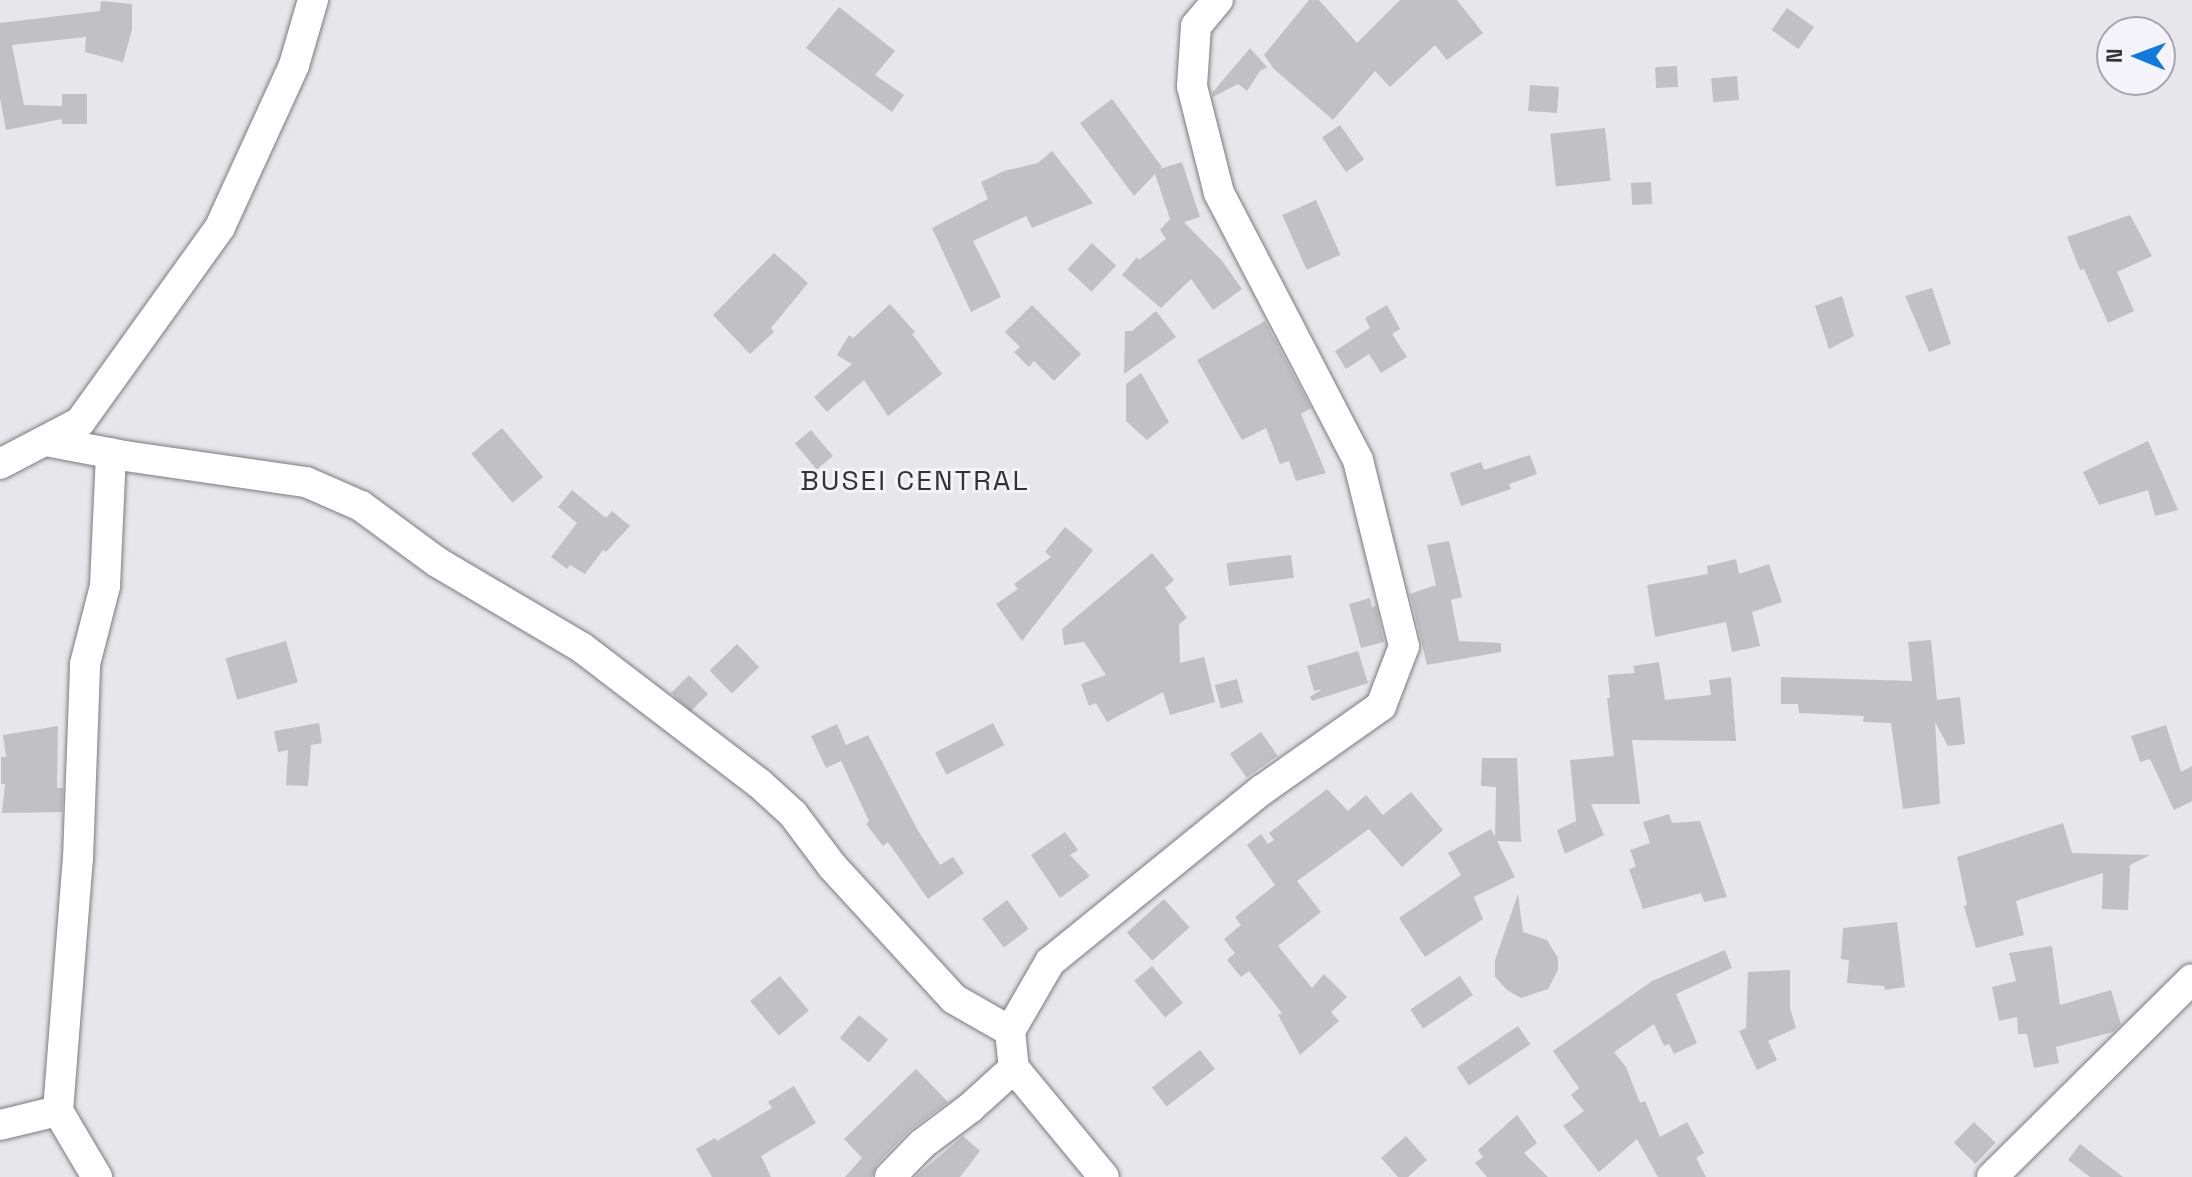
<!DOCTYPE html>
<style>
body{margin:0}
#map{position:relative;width:2192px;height:1177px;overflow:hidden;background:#e6e6eb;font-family:"Space Grotesk",sans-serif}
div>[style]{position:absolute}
.building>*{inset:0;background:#c0c0c5;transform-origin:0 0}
.roads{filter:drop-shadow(0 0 2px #7b7b80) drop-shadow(0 0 2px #7b7b80)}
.minor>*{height:30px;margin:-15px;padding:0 15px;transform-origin:15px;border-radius:15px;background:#fff}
span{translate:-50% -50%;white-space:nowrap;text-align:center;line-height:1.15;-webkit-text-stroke:6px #f3f3f9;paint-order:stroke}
.quarter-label{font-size:28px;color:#333335;letter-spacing:2px}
.north{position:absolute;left:2096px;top:16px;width:80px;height:80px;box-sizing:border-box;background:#f3f3f9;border:2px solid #a6a6ab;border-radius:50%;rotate:271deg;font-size:22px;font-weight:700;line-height:32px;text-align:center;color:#333335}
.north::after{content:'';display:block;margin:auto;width:28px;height:36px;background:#0f7ae1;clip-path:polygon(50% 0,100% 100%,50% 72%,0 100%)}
</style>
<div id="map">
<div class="building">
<i style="clip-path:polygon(1309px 0,1319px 0,1357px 43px,1400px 0,1457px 0,1483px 33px,1447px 60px,1435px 45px,1390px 87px,1375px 71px,1333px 120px,1274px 69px,1264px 55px)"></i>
<i style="clip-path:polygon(101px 1px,132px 4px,132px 30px,123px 62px,85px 52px,86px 37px,12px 45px,24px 105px,62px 106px,62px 94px,87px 94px,87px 124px,62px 124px,62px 119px,6px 130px,0 98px,0 23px,100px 11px)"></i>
<i style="clip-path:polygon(839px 7px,895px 51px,875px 75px,904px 95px,892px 112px,806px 48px)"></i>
<i style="left:1787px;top:8px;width:33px;height:27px;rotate:35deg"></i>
<i style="clip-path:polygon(1250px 48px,1267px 67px,1260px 71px,1247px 91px,1238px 84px,1213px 97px,1212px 93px)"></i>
<i style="left:1677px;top:66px;width:21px;height:22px;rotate:87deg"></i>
<i style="left:1737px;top:76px;width:24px;height:26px;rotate:85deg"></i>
<i style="left:1530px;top:85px;width:29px;height:26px;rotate:4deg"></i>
<i style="clip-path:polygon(1112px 99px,1162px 167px,1160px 169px,1182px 162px,1200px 217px,1184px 222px,1222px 261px,1242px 289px,1213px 310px,1191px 279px,1161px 308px,1122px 275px,1137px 257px,1139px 260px,1166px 239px,1160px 230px,1170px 219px,1155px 174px,1134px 196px,1080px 123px)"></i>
<i style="left:1340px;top:125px;width:42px;height:22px;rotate:55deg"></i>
<i style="left:1605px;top:128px;width:53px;height:55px;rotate:84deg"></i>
<i style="clip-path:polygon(1052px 151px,1093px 203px,1032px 228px,1026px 216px,973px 241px,1001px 297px,971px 312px,932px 228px,988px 199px,981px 182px,1004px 171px,1038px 163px)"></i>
<i style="left:1651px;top:182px;width:22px;height:20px;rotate:87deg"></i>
<i style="left:1316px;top:200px;width:60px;height:37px;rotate:66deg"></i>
<i style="clip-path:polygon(2130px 215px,2152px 256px,2117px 272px,2134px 311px,2108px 323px,2084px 269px,2080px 270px,2067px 237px)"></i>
<i style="left:1092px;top:243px;width:33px;height:36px;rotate:43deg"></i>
<i style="clip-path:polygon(774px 253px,808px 283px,771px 328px,774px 332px,750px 354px,713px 315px)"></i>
<i style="clip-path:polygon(1932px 288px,1951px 344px,1929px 352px,1905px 296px)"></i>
<i style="clip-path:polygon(1842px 296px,1854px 336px,1829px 349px,1815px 306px)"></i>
<i style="clip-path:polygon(890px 304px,915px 332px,912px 334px,942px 374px,888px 416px,864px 380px,827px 412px,814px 397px,852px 364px,837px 355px,849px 335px,853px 338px)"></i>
<i style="clip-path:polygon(1032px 305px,1081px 354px,1054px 381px,1034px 361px,1029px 367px,1014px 352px,1020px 347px,1005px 332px)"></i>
<i style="clip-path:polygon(1387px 305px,1400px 329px,1392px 334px,1407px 357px,1381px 373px,1369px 354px,1346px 369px,1335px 351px,1370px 328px,1365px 318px)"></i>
<i style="clip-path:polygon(1156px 311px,1176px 337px,1124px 374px,1125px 331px,1132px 331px)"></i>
<i style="clip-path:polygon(1265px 321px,1311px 408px,1301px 414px,1326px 473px,1296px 481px,1289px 461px,1280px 464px,1266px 428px,1242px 440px,1197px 360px)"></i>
<i style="clip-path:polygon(1141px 373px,1169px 422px,1147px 440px,1126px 421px,1126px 384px)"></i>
<i style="left:502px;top:428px;width:64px;height:40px;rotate:50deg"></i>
<i style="left:811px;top:430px;width:34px;height:21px;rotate:50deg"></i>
<i style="clip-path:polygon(2148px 441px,2178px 510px,2155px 516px,2148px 490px,2099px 505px,2083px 472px)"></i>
<i style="clip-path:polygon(1530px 455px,1537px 474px,1509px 484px,1511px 489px,1461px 506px,1450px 473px,1481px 462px,1484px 470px)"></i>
<i style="clip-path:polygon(572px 490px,606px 518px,612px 511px,630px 526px,606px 552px,603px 550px,585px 574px,570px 565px,567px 569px,551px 557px,577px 523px,558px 507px)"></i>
<i style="clip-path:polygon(1065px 527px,1093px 550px,1022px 641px,996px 604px,1018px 589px,1014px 584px,1051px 557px,1045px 552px)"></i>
<i style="clip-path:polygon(1449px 541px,1462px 597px,1451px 600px,1459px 641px,1501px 643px,1501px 652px,1427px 665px,1410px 594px,1436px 585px,1427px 545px)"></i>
<i style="clip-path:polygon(1152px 553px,1174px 580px,1165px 588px,1187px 618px,1179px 624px,1180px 663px,1204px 657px,1215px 702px,1170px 715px,1163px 692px,1107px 722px,1096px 703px,1089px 706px,1081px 684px,1106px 675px,1084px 642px,1064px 645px,1062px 629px)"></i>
<i style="left:1291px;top:555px;width:23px;height:65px;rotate:83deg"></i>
<i style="clip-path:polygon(1736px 559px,1739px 574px,1769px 564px,1782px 602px,1752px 612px,1760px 646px,1732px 652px,1726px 622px,1655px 637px,1647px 585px,1708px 574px,1707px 566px)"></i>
<i style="clip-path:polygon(1370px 598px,1372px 607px,1376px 606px,1384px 642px,1361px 648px,1349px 604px)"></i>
<i style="clip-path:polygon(1931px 640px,1937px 700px,1960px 697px,1965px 744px,1948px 746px,1935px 722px,1940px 804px,1903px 809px,1891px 723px,1863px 722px,1864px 716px,1799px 713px,1798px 704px,1781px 704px,1781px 677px,1912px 681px,1908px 642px)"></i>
<i style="left:286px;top:641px;width:43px;height:63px;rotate:74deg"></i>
<i style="left:737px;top:644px;width:32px;height:38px;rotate:46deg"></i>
<i style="clip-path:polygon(1358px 651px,1368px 683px,1312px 701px,1310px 697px,1322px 689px,1314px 691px,1307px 666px)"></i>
<i style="clip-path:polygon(1659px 662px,1665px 700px,1711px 695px,1709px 680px,1731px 677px,1736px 741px,1632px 740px,1640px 804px,1591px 804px,1604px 835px,1565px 854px,1557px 830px,1576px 821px,1570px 760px,1614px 756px,1607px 698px,1610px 698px,1608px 675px,1635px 673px,1633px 666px)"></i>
<i style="left:689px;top:675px;width:27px;height:25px;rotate:45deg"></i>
<i style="left:1237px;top:679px;width:24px;height:23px;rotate:75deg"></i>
<i style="clip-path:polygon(319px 723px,322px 743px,311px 745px,308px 786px,286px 785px,288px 750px,278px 752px,274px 731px)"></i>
<i style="left:993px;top:723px;width:25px;height:65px;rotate:63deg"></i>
<i style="clip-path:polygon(837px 724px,846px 745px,868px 735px,917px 829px,940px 865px,953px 857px,964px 873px,928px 899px,888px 842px,883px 846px,866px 824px,869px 821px,841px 761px,826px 768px,811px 736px)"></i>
<i style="clip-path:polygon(2166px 725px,2181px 772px,2192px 766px,2192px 801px,2174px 810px,2150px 759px,2140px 762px,2131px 736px)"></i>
<i style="clip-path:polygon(58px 726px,57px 788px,63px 788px,62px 812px,2px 813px,5px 784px,1px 784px,1px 757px,6px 757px,3px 735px)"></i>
<i style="left:1261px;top:732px;width:29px;height:38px;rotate:55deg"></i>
<i style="clip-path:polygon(1482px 758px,1517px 758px,1521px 842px,1497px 841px,1515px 877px,1474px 897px,1483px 919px,1425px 957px,1399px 918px,1461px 875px,1448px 853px,1491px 829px,1495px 837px,1496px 787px,1481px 786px)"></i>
<i style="clip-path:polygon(1327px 789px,1348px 811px,1366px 795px,1383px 815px,1411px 792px,1443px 830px,1402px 867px,1369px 829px,1297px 881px,1321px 912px,1278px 946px,1312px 988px,1324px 974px,1347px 997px,1331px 1012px,1339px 1021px,1300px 1055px,1278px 1015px,1282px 1013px,1249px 971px,1241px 977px,1227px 960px,1235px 953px,1224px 939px,1241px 925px,1235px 917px,1275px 885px,1247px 845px,1261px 834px,1268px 844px,1274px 840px,1269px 833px)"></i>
<i style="clip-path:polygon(1669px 814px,1672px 823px,1700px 821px,1727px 897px,1704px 902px,1701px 893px,1643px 909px,1629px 869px,1636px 867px,1630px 850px,1650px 843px,1643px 822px)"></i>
<i style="clip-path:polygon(2063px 823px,2072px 853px,2150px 855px,2130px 865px,2128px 910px,2102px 909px,2103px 873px,2016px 901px,2024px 935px,1976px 948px,1964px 906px,1967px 905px,1957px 857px)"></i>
<i style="clip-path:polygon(1065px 832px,1078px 850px,1070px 855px,1090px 876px,1060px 898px,1031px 855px)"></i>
<i style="clip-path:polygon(1518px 894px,1523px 932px,1547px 940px,1558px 958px,1558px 970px,1548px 989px,1521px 998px,1507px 990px,1495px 977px,1495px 960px)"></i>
<i style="left:1164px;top:899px;width:38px;height:50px;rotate:48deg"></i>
<i style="left:1007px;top:900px;width:36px;height:31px;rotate:53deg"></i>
<i style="clip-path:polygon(1897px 922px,1905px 987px,1885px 990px,1884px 986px,1847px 983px,1849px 960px,1841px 959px,1843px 928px)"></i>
<i style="clip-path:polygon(2052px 946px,2060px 1005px,2111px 990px,2121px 1024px,2113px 1032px,2056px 1047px,2059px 1063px,2034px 1068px,2027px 1034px,2018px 1034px,2017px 1017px,1999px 1021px,1992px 987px,2016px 981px,2009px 953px)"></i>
<i style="clip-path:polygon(1725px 950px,1732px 968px,1676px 994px,1697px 1043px,1674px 1054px,1669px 1044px,1664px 1046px,1654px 1024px,1614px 1052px,1626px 1067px,1640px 1103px,1645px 1101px,1660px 1137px,1687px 1122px,1704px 1153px,1696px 1158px,1706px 1177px,1658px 1177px,1637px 1139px,1599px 1172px,1563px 1126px,1584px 1111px,1571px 1095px,1579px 1088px,1553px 1051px,1652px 981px)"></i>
<i style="left:1152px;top:966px;width:48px;height:23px;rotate:50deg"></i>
<i style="clip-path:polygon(1790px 970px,1790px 1008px,1796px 1028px,1768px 1041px,1777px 1060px,1757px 1070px,1739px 1031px,1746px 1028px,1748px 972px)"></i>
<i style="left:780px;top:976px;width:45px;height:39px;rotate:50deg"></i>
<i style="left:1460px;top:976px;width:23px;height:60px;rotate:56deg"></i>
<i style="left:859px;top:1015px;width:38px;height:30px;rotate:40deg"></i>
<i style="left:1518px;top:1026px;width:22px;height:74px;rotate:56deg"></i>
<i style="left:1200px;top:1050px;width:24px;height:61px;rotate:52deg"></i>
<i style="clip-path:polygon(916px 1069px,948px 1102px,909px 1131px,877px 1164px,872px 1177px,845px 1177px,862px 1158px,844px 1139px)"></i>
<i style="clip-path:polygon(794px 1086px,816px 1123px,761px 1156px,771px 1177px,712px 1177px,696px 1149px,715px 1138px,717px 1141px,772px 1108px,768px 1102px)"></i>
<i style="clip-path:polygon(1517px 1115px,1537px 1143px,1524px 1153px,1548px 1177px,1487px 1177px,1475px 1163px,1483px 1157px,1478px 1150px)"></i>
<i style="left:1974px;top:1122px;width:30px;height:29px;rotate:44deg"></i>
<i style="clip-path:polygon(963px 1136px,980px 1151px,960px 1177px,915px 1177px)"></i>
<i style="clip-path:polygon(1406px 1136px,1427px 1160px,1408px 1177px,1398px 1177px,1381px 1158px)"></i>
<i style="clip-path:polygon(2080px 1144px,2123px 1177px,2090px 1177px,2068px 1160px)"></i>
</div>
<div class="roads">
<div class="minor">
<i style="left:46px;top:441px;width:80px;rotate:10.8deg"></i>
<i style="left:125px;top:456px;width:183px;rotate:8.2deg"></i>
<i style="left:306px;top:482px;width:60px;rotate:23.6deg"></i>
<i style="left:361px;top:506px;width:94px;rotate:36.4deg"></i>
<i style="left:437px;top:562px;width:167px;rotate:30.6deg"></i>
<i style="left:581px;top:647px;width:224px;rotate:37.4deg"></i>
<i style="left:759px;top:783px;width:46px;rotate:42.4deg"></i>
<i style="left:793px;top:814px;width:65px;rotate:53.1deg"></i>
<i style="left:832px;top:866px;width:180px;rotate:47.5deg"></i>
<i style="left:954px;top:999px;width:64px;rotate:29.7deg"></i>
<i style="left:1010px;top:1031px;width:37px;rotate:84deg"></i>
<i style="left:1014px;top:1068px;width:141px;rotate:50.5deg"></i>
<i style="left:0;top:464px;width:90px;rotate:-27.7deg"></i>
<i style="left:80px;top:422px;width:240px;rotate:-54.3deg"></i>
<i style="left:220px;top:227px;width:178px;rotate:-65.4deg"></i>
<i style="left:294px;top:65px;width:68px;rotate:-73.7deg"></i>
<i style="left:1010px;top:1031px;width:80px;rotate:-59.9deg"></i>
<i style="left:1050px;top:962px;width:273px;rotate:-39.1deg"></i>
<i style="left:1262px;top:790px;width:146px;rotate:-35.2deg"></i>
<i style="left:1381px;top:706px;width:64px;rotate:-69deg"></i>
<i style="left:1404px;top:646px;width:192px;rotate:-103.9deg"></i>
<i style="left:1358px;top:460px;width:301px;rotate:-117.5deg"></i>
<i style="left:1219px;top:193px;width:110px;rotate:-104.2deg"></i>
<i style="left:1192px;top:86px;width:60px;rotate:-86.2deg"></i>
<i style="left:1196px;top:26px;width:34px;rotate:-50deg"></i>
<i style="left:58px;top:1111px;width:77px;rotate:59.4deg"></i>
<i style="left:0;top:1125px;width:60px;rotate:-13.6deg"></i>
<i style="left:58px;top:1111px;width:253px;rotate:-85.5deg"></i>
<i style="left:78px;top:859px;width:195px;rotate:-87.9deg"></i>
<i style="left:85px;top:664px;width:81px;rotate:-75.6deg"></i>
<i style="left:105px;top:586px;width:133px;rotate:-87.4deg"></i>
<i style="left:890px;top:1177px;width:46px;rotate:-45.9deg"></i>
<i style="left:922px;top:1144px;width:60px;rotate:-36.9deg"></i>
<i style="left:970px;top:1108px;width:59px;rotate:-42.3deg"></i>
<i style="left:1992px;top:1177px;width:281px;rotate:-44.7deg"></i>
</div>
</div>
<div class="quarter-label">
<span style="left:915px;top:480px">BUSEI CENTRAL</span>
</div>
<div class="north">N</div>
</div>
